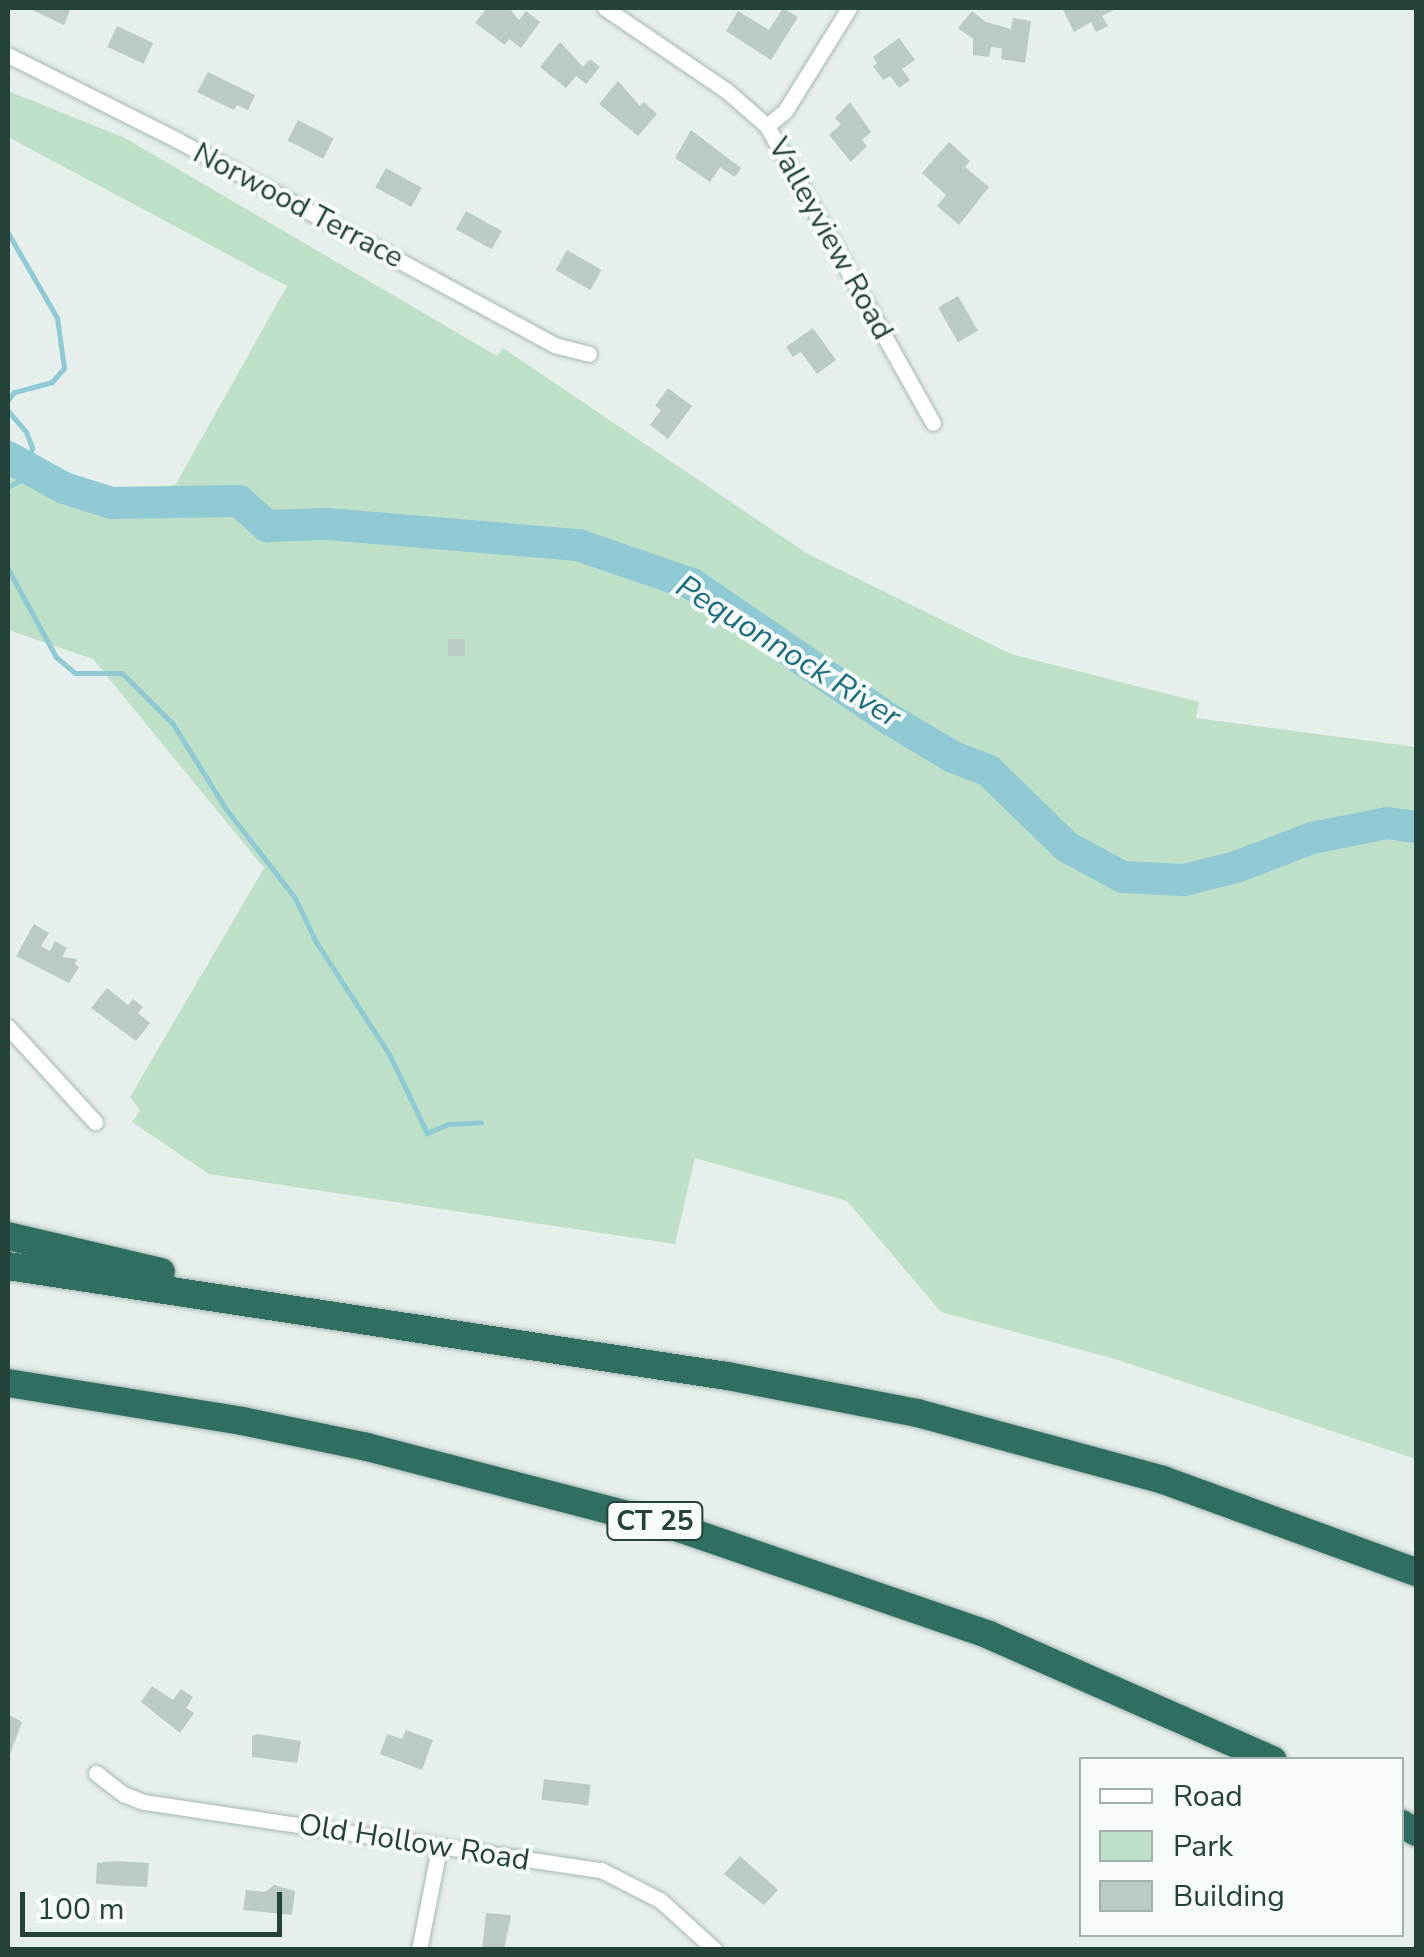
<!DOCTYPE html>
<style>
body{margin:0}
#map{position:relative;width:1424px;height:1957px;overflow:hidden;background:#e6efeb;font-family:"Nunito Sans",sans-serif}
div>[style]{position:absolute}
.green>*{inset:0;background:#bfe0c8}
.stream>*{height:5px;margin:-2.5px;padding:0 2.5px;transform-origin:2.5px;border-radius:2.5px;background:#8ec9d4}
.river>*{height:32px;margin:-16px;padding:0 16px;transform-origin:16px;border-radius:16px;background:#8ec9d4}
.building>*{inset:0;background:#bbcac4;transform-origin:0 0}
.roads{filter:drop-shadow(0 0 2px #a8b8b2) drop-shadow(0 0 2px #a8b8b2)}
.street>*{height:15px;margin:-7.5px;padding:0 7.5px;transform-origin:7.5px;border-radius:7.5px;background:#fff}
.highway>*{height:28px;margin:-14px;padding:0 14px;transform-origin:14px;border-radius:14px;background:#2f6f62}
span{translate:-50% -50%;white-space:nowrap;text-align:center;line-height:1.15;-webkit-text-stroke:8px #f7fbf9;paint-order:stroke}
.shield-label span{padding:2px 8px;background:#f7fbf9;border:2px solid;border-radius:8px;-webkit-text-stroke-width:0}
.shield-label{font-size:28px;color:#24423a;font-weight:700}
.street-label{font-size:30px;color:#24423a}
.water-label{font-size:32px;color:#1c6f80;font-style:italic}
.frame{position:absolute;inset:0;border:10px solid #24423a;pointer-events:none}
.legend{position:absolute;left:1079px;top:1757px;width:325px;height:180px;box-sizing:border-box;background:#f7fbf9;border:2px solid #a3b1ad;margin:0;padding:12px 18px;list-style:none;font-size:30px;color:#24423a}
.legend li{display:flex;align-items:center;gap:20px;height:50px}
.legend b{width:50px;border:2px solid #a3b1ad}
.scale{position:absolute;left:20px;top:1892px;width:262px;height:45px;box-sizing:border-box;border:5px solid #24423a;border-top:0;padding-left:12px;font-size:30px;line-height:35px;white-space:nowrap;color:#24423a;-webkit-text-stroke:8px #f7fbf9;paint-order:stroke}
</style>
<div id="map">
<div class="green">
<i style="clip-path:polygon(8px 91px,125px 138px,497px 356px,503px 348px,808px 554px,1011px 654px,1199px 702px,1196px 718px,1416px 747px,1416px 1459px,1115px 1359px,941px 1312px,847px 1201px,695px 1158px,675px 1244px,209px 1174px,132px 1122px,140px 1110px,130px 1097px,264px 868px,93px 659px,8px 630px,8px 457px,135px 497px,176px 484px,287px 286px,8px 137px)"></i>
</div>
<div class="stream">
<i style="left:8px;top:233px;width:98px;rotate:60deg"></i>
<i style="left:57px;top:318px;width:50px;rotate:82deg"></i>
<i style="left:64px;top:368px;width:18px;rotate:131deg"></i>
<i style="left:52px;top:382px;width:39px;rotate:165deg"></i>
<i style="left:14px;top:392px;width:10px;rotate:127deg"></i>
<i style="left:8px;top:411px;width:28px;rotate:49deg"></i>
<i style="left:26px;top:432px;width:17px;rotate:69deg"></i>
<i style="left:32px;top:448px;width:18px;rotate:103deg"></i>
<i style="left:8px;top:487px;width:32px;rotate:-30deg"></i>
<i style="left:8px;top:569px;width:100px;rotate:61.4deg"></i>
<i style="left:56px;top:657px;width:25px;rotate:40deg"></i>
<i style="left:75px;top:673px;width:47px"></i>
<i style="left:122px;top:673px;width:72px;rotate:45deg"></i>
<i style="left:173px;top:724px;width:100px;rotate:58.1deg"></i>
<i style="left:226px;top:809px;width:113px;rotate:52.2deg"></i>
<i style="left:295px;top:898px;width:49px;rotate:64.5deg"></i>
<i style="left:316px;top:942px;width:134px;rotate:56.9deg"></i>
<i style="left:389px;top:1054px;width:88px;rotate:64.3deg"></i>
<i style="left:427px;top:1133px;width:23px;rotate:-23deg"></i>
<i style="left:448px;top:1124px;width:33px;rotate:-3deg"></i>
</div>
<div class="river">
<i style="left:8px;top:457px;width:64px;rotate:29deg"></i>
<i style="left:64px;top:488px;width:50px;rotate:17.4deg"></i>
<i style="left:112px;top:503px;width:127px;rotate:-0.9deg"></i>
<i style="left:239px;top:501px;width:38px;rotate:42deg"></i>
<i style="left:267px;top:526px;width:60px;rotate:-1.9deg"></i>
<i style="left:327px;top:524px;width:252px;rotate:4.8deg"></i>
<i style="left:578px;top:545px;width:120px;rotate:18.9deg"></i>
<i style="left:692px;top:584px;width:235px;rotate:34.4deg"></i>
<i style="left:886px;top:717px;width:78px;rotate:30.8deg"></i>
<i style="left:953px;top:757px;width:39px;rotate:21deg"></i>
<i style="left:989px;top:771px;width:109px;rotate:44.3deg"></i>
<i style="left:1067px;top:847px;width:64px;rotate:28.2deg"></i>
<i style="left:1123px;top:877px;width:61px;rotate:2.8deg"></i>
<i style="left:1184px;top:880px;width:54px;rotate:-14deg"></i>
<i style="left:1236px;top:867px;width:81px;rotate:-20.9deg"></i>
<i style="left:1312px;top:838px;width:76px;rotate:-11.3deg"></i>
<i style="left:1387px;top:823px;width:29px;rotate:8deg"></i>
</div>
<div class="building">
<i style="clip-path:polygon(28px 8px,71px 8px,64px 25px)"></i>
<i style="clip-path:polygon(487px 8px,509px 8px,519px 20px,526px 11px,540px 22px,521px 48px,509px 39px,505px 45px,475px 23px)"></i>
<i style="clip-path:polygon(783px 8px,798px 17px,771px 60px,726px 31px,738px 11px,769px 30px)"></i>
<i style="clip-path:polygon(1068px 8px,1118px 8px,1102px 16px,1108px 26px,1096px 32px,1091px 22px,1074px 32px,1063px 10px)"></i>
<i style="clip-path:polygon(972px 11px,986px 22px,1011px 29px,1013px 18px,1031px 21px,1025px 63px,1001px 59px,1002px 48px,991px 47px,989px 57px,973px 55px,973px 39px,958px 28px)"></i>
<i style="left:117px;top:26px;width:40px;height:23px;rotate:25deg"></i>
<i style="clip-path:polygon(899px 38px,915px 60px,902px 69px,910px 80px,899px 88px,890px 76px,883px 80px,873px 66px,877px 63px,873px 57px)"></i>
<i style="clip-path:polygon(560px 42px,583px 67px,590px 59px,600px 67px,586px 84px,576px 76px,566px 88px,540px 67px)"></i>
<i style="clip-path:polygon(208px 72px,255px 95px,248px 110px,237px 105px,234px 110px,197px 92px)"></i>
<i style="clip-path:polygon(618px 81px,640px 106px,644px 102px,657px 114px,638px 136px,599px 104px)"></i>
<i style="clip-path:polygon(850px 102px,871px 132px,862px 140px,867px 146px,851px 162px,829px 135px,841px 124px,835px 118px)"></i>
<i style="left:298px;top:120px;width:40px;height:23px;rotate:27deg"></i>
<i style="clip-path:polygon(691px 130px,741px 168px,735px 177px,720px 167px,710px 182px,675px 158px)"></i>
<i style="clip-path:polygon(949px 142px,970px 161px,965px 167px,989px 187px,959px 225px,937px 206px,946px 195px,922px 173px)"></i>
<i style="left:386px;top:168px;width:41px;height:22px;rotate:29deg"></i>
<i style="left:466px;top:211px;width:41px;height:21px;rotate:29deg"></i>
<i style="left:567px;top:250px;width:40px;height:23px;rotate:30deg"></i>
<i style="left:958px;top:296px;width:40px;height:23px;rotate:60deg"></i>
<i style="clip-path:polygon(813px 328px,836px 360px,817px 374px,801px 352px,793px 357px,786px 347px)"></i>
<i style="clip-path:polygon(668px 388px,692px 406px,668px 439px,650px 425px,661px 410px,655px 406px)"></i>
<i style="left:465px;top:639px;width:17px;height:17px;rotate:90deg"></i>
<i style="clip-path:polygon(34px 924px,49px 933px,41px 946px,50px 951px,55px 941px,67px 948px,62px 957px,77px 959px,75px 964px,79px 967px,69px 983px,16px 956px)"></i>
<i style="clip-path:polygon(107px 988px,128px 1005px,133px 999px,143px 1007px,138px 1013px,150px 1023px,136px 1041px,91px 1008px)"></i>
<i style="clip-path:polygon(152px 1686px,173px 1700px,181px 1689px,193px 1697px,186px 1708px,194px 1713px,180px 1733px,141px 1702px)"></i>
<i style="clip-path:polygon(8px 1714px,22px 1722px,8px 1760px)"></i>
<i style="clip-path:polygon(406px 1730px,433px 1740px,422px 1770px,380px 1754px,387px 1734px,402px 1739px)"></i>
<i style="clip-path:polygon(257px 1734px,301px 1741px,297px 1763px,252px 1757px,252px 1736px)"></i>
<i style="left:544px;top:1779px;width:47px;height:21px;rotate:7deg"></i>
<i style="clip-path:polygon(740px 1856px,778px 1890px,764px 1905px,724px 1874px)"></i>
<i style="clip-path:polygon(116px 1861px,149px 1863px,147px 1887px,96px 1884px,97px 1863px)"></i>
<i style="clip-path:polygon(274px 1885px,295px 1891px,292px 1915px,243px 1910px,246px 1890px,265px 1892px)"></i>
<i style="clip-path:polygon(486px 1913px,511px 1915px,504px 1950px,482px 1950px)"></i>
</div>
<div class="roads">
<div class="street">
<i style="left:605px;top:8px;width:148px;rotate:34.2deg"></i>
<i style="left:727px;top:91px;width:53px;rotate:41.2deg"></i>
<i style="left:767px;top:126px;width:340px;rotate:60.8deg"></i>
<i style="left:8px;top:55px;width:189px;rotate:26.7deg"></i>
<i style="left:177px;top:140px;width:429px;rotate:28.5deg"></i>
<i style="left:554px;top:345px;width:36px;rotate:14deg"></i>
<i style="left:767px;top:126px;width:23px;rotate:-40deg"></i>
<i style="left:785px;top:111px;width:121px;rotate:-58.1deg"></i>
<i style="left:8px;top:1027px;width:129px;rotate:47.5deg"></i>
<i style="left:96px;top:1773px;width:34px;rotate:38deg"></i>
<i style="left:123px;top:1794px;width:22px;rotate:21deg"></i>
<i style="left:144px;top:1802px;width:462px;rotate:8.5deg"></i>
<i style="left:601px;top:1870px;width:66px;rotate:27deg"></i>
<i style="left:660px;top:1900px;width:74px;rotate:42.3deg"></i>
<i style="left:419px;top:1950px;width:104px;rotate:-78.9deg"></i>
</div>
<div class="highway">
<i style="left:8px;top:1236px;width:157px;rotate:13.2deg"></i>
<i style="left:8px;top:1266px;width:727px;rotate:8.7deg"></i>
<i style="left:727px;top:1376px;width:194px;rotate:11deg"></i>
<i style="left:917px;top:1413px;width:255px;rotate:15.2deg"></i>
<i style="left:1163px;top:1480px;width:269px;rotate:20deg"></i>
<i style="left:8px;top:1383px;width:237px;rotate:9.2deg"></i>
<i style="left:242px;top:1421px;width:128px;rotate:11.7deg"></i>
<i style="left:367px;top:1447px;width:325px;rotate:14.6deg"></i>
<i style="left:682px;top:1529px;width:325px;rotate:19deg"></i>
<i style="left:989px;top:1635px;width:310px;rotate:23.8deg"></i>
<i style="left:1402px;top:1824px;width:16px;rotate:30deg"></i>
</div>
</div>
<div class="shield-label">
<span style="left:655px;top:1521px">CT 25</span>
</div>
<div class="street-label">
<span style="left:298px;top:206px;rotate:28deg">Norwood Terrace</span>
<span style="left:830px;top:239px;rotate:61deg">Valleyview Road</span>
<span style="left:414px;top:1843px;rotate:9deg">Old Hollow Road</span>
</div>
<div class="water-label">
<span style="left:788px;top:652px;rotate:32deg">Pequonnock River</span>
</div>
<div class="frame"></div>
<ul class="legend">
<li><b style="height:12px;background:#fff"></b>Road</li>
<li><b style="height:28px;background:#bfe0c8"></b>Park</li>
<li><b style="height:28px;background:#bbcac4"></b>Building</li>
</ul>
<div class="scale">100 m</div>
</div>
